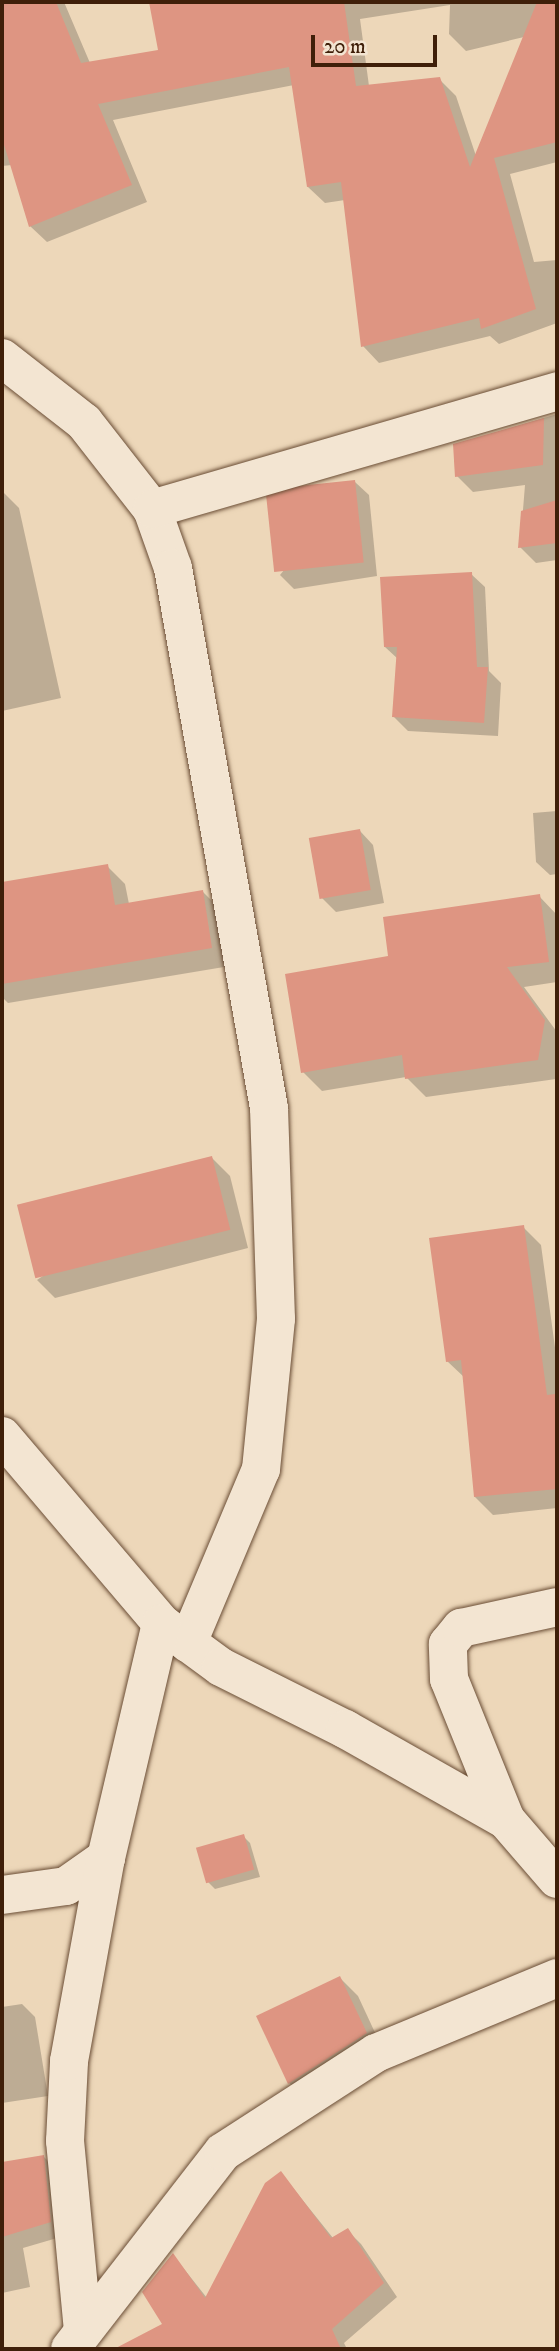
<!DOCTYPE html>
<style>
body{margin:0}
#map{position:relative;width:559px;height:2351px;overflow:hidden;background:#edd7b9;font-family:"IM FELL DW Pica",serif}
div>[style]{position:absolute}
.shadow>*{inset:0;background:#0003}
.building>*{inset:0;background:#de9582;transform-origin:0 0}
.roads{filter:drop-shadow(0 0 2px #6a4d35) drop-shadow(0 0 2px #6a4d35)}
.minor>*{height:38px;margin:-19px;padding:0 19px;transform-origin:19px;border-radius:19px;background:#f3e5d2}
span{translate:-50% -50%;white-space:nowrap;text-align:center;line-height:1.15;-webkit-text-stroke:5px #f3e5d2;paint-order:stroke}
.frame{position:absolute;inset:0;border:4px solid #3f1f09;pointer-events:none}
.scale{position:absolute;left:311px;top:35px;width:126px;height:32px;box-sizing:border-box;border:4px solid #3f1f09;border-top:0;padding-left:9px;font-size:21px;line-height:24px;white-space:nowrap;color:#3f1f09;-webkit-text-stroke:5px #f3e5d2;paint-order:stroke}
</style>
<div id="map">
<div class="shadow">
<i style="clip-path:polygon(evenodd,2px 2px,64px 2px,90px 63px,160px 51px,151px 2px,557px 2px,557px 162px,510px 174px,534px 262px,557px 260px,557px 323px,499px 344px,490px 336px,379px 363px,363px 346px,345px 200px,325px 203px,308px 187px,294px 85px,113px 120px,147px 202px,47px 242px,30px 226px,12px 165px,2px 166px,2px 2px,450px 5px,449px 34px,466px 51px,524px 37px,476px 156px,456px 96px,439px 79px,369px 86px,360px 19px,450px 5px)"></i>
<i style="clip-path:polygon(557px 414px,557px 560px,536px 563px,520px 547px,525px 485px,473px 492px,457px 476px,455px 445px)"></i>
<i style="clip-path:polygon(355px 482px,369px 495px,377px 576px,294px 589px,280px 575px)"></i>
<i style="clip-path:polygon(2px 491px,19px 508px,61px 698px,2px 711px)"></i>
<i style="clip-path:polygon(471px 574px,485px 587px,489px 671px,501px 683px,498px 736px,408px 731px,394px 717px,398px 659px,385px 647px)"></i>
<i style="clip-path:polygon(557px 811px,557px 874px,550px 875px,536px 862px,533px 813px)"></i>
<i style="clip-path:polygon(360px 831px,373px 845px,384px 903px,336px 912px,322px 898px)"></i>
<i style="clip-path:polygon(107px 866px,125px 884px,129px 904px,202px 891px,221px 910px,230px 966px,8px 1003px,2px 997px,2px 884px)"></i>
<i style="clip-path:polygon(539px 896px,557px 915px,557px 982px,524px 987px,557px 1032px,556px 1079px,426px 1097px,406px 1077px,322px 1091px,303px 1072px,390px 957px)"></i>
<i style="clip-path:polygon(212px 1158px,230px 1176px,248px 1248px,55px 1298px,37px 1280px)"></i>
<i style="clip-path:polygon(523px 1227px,541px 1245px,557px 1362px,557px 1508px,493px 1515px,475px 1497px,465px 1378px,447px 1361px)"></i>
<i style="clip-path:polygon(243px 1836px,250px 1843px,260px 1877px,215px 1889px,208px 1882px)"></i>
<i style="clip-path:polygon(340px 1978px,358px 1996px,384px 2052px,307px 2101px,289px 2083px)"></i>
<i style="clip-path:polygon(22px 2004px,35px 2017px,48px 2096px,2px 2103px,2px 2007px)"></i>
<i style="clip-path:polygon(44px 2157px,58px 2171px,64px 2236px,23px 2248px,30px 2287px,2px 2293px,2px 2163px)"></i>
<i style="clip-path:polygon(281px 2173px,333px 2238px,347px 2230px,361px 2244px,397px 2297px,344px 2343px,347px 2349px,148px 2349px,145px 2335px,164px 2325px,173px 2255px,207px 2298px)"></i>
</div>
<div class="building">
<i style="clip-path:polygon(2px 2px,56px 2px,81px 63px,158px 50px,149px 2px,344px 2px,356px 86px,440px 77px,470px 167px,537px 2px,557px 2px,557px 142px,494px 158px,536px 309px,481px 329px,479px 318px,361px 347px,341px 182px,307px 187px,289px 67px,98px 104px,132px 185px,29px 227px,2px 138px)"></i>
<i style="clip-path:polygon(544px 418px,543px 465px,455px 477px,453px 444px)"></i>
<i style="left:355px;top:480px;width:83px;height:90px;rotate:84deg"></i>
<i style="clip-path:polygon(557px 500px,557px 543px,518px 548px,521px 511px)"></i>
<i style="clip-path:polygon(472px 572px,477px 667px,488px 667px,484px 723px,392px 717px,397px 647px,384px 647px,380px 577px)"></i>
<i style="left:360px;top:829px;width:62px;height:52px;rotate:80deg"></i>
<i style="clip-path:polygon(108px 864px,115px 905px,203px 890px,212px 948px,2px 984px,2px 882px)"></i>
<i style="clip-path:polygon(540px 894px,549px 962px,507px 967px,545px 1020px,538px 1060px,405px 1079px,402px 1055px,301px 1073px,285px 974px,388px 956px,383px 917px)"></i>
<i style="left:212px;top:1156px;width:76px;height:201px;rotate:76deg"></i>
<i style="clip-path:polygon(524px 1225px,547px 1395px,555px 1394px,557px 1489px,474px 1497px,461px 1360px,446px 1362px,429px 1238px)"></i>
<i style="left:244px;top:1834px;width:37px;height:50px;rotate:74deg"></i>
<i style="clip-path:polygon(340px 1976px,367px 2033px,288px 2084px,256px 2016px)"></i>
<i style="clip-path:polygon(44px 2155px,51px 2222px,2px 2237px,2px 2162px)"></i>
<i style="clip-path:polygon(281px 2171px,331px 2238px,348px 2228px,384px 2283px,332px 2329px,341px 2349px,114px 2349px,162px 2324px,142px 2292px,173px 2253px,205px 2298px,265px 2183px)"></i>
</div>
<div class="roads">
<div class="minor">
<i style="left:2px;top:358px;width:104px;rotate:38deg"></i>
<i style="left:84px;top:422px;width:110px;rotate:52deg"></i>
<i style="left:152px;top:509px;width:63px;rotate:70.4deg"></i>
<i style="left:173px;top:568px;width:548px;rotate:79.92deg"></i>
<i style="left:269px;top:1108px;width:211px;rotate:88.1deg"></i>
<i style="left:276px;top:1319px;width:151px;rotate:95.7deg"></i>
<i style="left:261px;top:1469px;width:189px;rotate:112.8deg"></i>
<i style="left:152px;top:509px;width:422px;rotate:-16.2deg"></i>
<i style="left:2px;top:1436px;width:245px;rotate:49.6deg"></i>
<i style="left:161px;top:1623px;width:74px;rotate:36.3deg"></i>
<i style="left:221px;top:1667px;width:139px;rotate:26.6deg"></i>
<i style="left:345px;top:1729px;width:185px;rotate:29.5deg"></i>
<i style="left:506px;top:1820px;width:78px;rotate:49.2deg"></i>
<i style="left:506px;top:1820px;width:152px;rotate:-112deg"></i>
<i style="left:449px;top:1679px;width:35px;rotate:-92deg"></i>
<i style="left:448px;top:1644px;width:21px;rotate:-51deg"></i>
<i style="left:461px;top:1628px;width:98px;rotate:-12.3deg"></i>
<i style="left:2px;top:1895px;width:65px;rotate:-8deg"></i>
<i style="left:66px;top:1886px;width:49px;rotate:-35deg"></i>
<i style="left:106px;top:1858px;width:241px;rotate:-76.8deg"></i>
<i style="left:83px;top:2331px;width:191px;rotate:-95.4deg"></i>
<i style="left:65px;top:2141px;width:80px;rotate:-87.1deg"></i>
<i style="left:69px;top:2061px;width:206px;rotate:-79.7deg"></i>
<i style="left:70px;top:2349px;width:249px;rotate:-52.2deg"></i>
<i style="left:223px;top:2152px;width:182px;rotate:-32.9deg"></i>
<i style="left:376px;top:2053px;width:196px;rotate:-22.5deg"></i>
</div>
</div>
<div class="frame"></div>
<div class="scale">20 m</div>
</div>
